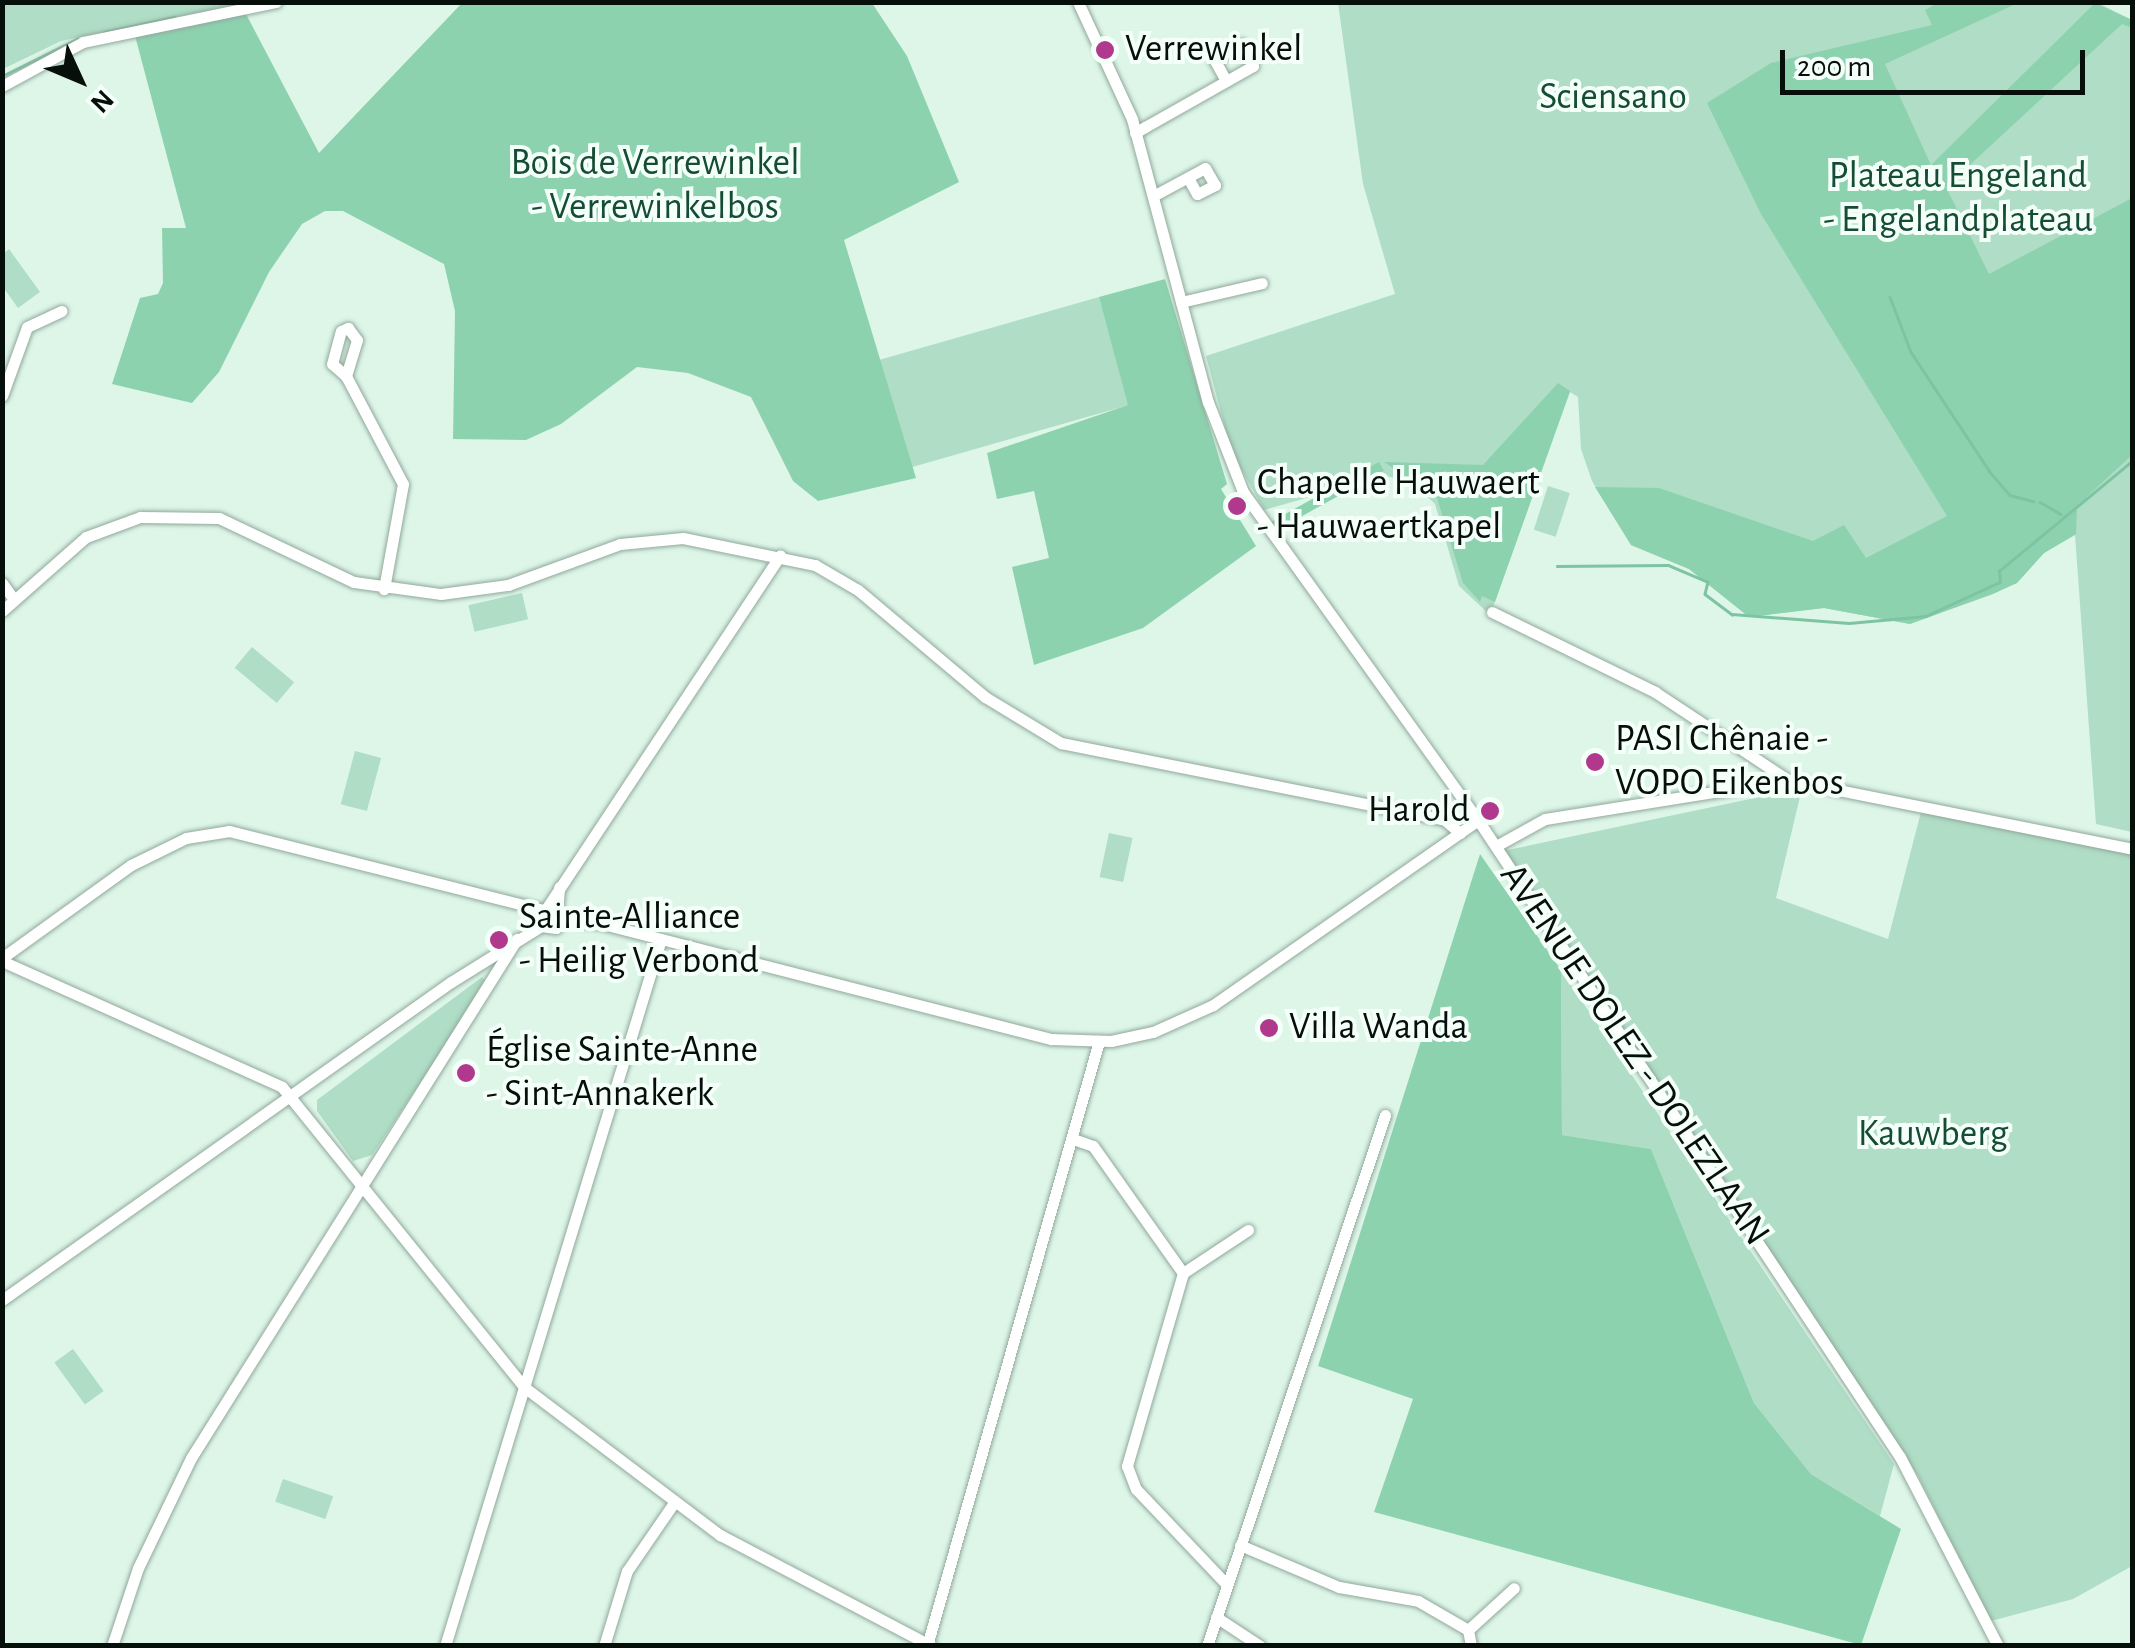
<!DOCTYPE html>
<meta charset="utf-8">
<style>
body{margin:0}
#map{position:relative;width:2135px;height:1648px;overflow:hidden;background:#ddf6e8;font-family:"Alegreya Sans",sans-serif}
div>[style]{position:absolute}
.green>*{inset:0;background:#afddc5;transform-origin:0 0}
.forest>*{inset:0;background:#8dd2af;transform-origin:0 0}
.stream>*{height:2.5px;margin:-1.25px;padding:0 1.25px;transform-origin:1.25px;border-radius:1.25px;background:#7fc4a2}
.roads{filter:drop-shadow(0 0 2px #91a89c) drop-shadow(0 0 2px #91a89c)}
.minor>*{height:11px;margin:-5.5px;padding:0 5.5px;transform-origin:5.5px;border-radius:5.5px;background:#fff}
.dots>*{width:28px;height:28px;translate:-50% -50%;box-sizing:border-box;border:5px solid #f5fff9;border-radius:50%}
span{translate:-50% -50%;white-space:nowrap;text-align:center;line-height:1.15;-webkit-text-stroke:8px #f5fff9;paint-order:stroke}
.poi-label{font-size:38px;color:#070f0b}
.left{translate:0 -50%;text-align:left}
.right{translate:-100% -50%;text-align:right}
.park-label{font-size:38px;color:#154c35}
.street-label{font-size:38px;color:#070f0b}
.frame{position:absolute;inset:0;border:5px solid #070f0b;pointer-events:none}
.north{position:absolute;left:30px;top:30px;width:100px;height:100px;-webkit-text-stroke:8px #f5fff9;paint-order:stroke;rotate:134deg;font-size:28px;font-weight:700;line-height:40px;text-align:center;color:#070f0b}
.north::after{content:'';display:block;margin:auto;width:35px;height:45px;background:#070f0b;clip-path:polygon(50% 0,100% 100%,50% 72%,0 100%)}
.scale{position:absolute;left:1780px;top:50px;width:305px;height:45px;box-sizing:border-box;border:5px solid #070f0b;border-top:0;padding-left:12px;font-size:30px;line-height:35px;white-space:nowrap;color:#070f0b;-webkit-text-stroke:8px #f5fff9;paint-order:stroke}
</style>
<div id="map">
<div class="green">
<i style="clip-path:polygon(3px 3px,246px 3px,61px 41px,3px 69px)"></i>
<i style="clip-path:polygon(1338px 3px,2098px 3px,2132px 20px,2132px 832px,2096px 824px,2075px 535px,2044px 553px,2017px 583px,1910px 624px,1824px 608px,1749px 617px,1689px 569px,1631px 545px,1592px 481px,1581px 449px,1578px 397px,1570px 392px,1490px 615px,1459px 586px,1435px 504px,1410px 480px,1384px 476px,1264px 510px,1231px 450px,1206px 356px,1395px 294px,1363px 184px)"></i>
<i style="clip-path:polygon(9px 249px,40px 292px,18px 308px,3px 287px,3px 254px)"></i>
<i style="left:1099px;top:297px;width:112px;height:228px;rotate:74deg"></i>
<i style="left:1548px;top:486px;width:23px;height:46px;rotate:18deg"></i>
<i style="left:522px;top:593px;width:27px;height:55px;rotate:77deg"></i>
<i style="left:252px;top:647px;width:55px;height:27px;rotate:40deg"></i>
<i style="left:355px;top:751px;width:27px;height:55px;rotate:15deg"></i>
<i style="clip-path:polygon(1802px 788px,1776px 898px,1888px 939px,1921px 812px,2132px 854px,2132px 1566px,2073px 1599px,1991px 1621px,1918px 1476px,1503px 851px)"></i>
<i style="left:1109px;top:833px;width:24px;height:45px;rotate:12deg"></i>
<i style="clip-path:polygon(1561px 970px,1894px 1464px,1880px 1516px,1811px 1474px,1754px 1403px,1651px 1149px,1562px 1135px)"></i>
<i style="clip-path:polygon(482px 977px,487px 982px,372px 1155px,353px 1161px,317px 1111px,317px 1100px)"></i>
<i style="left:73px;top:1349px;width:52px;height:23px;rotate:54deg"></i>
<i style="left:283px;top:1479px;width:53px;height:24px;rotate:19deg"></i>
</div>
<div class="forest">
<i style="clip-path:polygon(462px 3px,872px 3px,907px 56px,959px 182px,844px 240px,916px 478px,818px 501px,793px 481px,751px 397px,688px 373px,637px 367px,561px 424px,526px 440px,453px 439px,455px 311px,444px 264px,343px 211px,325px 211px,302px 224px,269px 272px,219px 372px,192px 403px,112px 384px,140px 298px,158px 294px,163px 283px,162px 228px,186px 228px,134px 32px,246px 14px,319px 153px)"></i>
<i style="clip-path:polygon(1938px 3px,2018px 3px,1885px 64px,1931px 165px,2095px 3px,2132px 20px,2132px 28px,2122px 24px,1946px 187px,1989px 274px,2132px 198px,2132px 455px,2077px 506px,2076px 534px,2044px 553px,2017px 583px,1993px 594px,1910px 624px,1824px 608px,1749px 617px,1689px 569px,1631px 545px,1595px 487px,1659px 488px,1813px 541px,1844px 525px,1866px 558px,1947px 516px,1761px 214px,1707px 103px,1771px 63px,1932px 25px,1925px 10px)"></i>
<i style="clip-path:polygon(1165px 279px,1227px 484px,1221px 489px,1256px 546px,1143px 628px,1034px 665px,1012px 567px,1049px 558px,1034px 491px,997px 499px,987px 453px,1128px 405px,1099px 297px)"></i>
<i style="clip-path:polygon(1558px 383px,1570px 391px,1495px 602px,1482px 596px,1480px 602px,1463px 583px,1437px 498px,1384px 462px,1483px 465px)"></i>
<i style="left:1379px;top:462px;width:10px;height:130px;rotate:61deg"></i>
<i style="clip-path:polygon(1480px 854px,1561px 970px,1562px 1135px,1651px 1149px,1754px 1403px,1811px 1474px,1901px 1529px,1861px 1645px,1374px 1512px,1413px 1399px,1318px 1366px)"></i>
</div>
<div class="stream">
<i style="left:104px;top:32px;width:72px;rotate:-12.1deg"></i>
<i style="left:2px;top:76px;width:84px;rotate:-26.3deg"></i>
<i style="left:1890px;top:297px;width:59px;rotate:69.1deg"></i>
<i style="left:1911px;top:352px;width:144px;rotate:56.6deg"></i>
<i style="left:1990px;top:472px;width:30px;rotate:49deg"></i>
<i style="left:2010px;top:495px;width:24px;rotate:15deg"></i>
<i style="left:2040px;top:502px;width:24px;rotate:30deg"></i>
<i style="left:1557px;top:566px;width:111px;rotate:-0.5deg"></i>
<i style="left:1668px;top:565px;width:43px;rotate:23deg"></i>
<i style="left:1708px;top:582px;width:12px;rotate:104deg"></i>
<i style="left:1705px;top:594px;width:34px;rotate:37deg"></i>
<i style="left:1732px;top:614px;width:117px;rotate:4.4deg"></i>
<i style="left:1849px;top:623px;width:77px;rotate:-5.2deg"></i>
<i style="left:1926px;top:616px;width:81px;rotate:-24.7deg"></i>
<i style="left:2000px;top:582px;width:11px;rotate:-95deg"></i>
<i style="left:1999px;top:571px;width:173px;rotate:-39.6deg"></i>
</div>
<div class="roads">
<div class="minor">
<i style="left:1078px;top:2px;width:129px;rotate:65.2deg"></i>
<i style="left:1132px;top:119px;width:293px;rotate:75deg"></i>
<i style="left:1208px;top:402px;width:97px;rotate:68.7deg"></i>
<i style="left:1243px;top:492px;width:403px;rotate:54.4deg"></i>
<i style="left:1478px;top:820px;width:764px;rotate:56.48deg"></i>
<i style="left:1900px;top:1457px;width:213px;rotate:62.6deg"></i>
<i style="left:2px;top:86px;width:92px;rotate:-28.5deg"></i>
<i style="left:83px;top:42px;width:197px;rotate:-11.7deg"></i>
<i style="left:1135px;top:133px;width:12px;rotate:-31deg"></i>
<i style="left:1145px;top:127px;width:124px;rotate:-29.5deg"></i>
<i style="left:1253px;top:66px;width:25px;rotate:-119deg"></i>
<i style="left:1241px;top:44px;width:31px;rotate:151deg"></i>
<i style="left:1214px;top:59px;width:25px;rotate:61deg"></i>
<i style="left:1153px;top:196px;width:59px;rotate:-28.3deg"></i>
<i style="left:1205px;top:168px;width:20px;rotate:60deg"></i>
<i style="left:1215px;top:185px;width:20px;rotate:153deg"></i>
<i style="left:1197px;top:194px;width:18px;rotate:-119deg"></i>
<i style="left:1181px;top:302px;width:83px;rotate:-13.2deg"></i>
<i style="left:346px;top:376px;width:18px;rotate:-139deg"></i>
<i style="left:332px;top:364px;width:34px;rotate:-75deg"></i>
<i style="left:341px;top:331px;width:8px;rotate:-23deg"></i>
<i style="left:348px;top:328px;width:15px;rotate:53deg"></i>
<i style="left:357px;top:340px;width:38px;rotate:107deg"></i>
<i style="left:346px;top:376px;width:122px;rotate:62.2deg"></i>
<i style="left:403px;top:484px;width:107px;rotate:100.3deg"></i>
<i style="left:2px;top:396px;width:73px;rotate:-70.1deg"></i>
<i style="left:27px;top:327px;width:38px;rotate:-25deg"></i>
<i style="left:2px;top:583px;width:19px;rotate:54deg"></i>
<i style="left:2px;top:611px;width:112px;rotate:-41.4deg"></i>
<i style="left:86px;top:537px;width:58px;rotate:-20.3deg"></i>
<i style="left:140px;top:517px;width:79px;rotate:0.7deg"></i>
<i style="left:219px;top:518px;width:149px;rotate:25.4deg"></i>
<i style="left:354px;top:582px;width:88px;rotate:7.9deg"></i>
<i style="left:441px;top:594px;width:68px;rotate:-7.7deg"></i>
<i style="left:508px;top:585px;width:119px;rotate:-20.1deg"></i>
<i style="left:620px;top:544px;width:63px;rotate:-5.4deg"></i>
<i style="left:683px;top:538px;width:135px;rotate:11.6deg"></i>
<i style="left:815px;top:565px;width:50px;rotate:30.2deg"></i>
<i style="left:858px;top:590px;width:166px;rotate:40.1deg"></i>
<i style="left:985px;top:697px;width:89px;rotate:31.2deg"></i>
<i style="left:1061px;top:743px;width:392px;rotate:11.3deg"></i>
<i style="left:1445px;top:820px;width:20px;rotate:41deg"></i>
<i style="left:1492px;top:612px;width:182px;rotate:26.1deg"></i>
<i style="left:1655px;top:692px;width:159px;rotate:33.5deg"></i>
<i style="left:1496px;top:846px;width:56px;rotate:-28.9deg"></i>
<i style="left:1545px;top:819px;width:246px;rotate:-9.1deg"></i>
<i style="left:1788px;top:780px;width:351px;rotate:11.3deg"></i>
<i style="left:546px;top:909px;width:424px;rotate:-56.5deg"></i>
<i style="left:557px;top:912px;width:25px;rotate:-85deg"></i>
<i style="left:2px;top:958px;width:159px;rotate:-35.8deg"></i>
<i style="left:131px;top:865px;width:61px;rotate:-26.1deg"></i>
<i style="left:186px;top:838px;width:44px;rotate:-9.2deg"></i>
<i style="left:229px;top:831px;width:325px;rotate:14.1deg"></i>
<i style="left:2px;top:961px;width:307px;rotate:24.2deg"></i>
<i style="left:282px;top:1087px;width:385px;rotate:51.1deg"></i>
<i style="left:524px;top:1387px;width:246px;rotate:37.1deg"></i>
<i style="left:720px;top:1535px;width:238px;rotate:27.7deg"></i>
<i style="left:1073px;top:1139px;width:21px;rotate:19deg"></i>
<i style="left:1093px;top:1146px;width:156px;rotate:54.7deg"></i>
<i style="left:1183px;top:1273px;width:201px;rotate:106.2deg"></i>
<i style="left:1127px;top:1466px;width:25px;rotate:69deg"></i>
<i style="left:1136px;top:1489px;width:131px;rotate:46.5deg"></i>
<i style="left:1183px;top:1273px;width:78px;rotate:-33.5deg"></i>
<i style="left:2px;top:1300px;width:550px;rotate:-35.31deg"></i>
<i style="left:451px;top:982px;width:106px;rotate:-31.9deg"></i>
<i style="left:541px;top:926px;width:15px;rotate:8deg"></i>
<i style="left:556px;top:928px;width:10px;rotate:-66deg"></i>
<i style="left:560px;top:919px;width:39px;rotate:6deg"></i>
<i style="left:599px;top:923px;width:467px;rotate:14.4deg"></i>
<i style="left:1051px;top:1039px;width:60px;rotate:1.9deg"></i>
<i style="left:1111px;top:1041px;width:43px;rotate:-12.1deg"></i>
<i style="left:1153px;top:1032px;width:66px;rotate:-24.2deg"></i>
<i style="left:1213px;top:1005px;width:323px;rotate:-34.9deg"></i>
<i style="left:1240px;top:1545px;width:108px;rotate:23deg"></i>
<i style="left:1339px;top:1587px;width:80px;rotate:10deg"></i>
<i style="left:1418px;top:1601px;width:58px;rotate:30.1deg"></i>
<i style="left:1468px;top:1630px;width:16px;rotate:79deg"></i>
<i style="left:1216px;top:1617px;width:53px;rotate:33.4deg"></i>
<i style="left:1468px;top:1630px;width:62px;rotate:-42.4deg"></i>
<i style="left:112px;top:1646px;width:82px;rotate:-71.6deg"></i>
<i style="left:138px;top:1568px;width:122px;rotate:-64.3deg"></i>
<i style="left:191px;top:1458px;width:613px;rotate:-57.87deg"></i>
<i style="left:445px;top:1646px;width:739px;rotate:-73.01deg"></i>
<i style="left:604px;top:1646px;width:78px;rotate:-73deg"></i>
<i style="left:627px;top:1571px;width:81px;rotate:-55.5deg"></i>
<i style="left:927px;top:1646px;width:629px;rotate:-74.13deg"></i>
<i style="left:1207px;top:1646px;width:560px;rotate:-71.47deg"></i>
</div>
</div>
<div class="dots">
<i style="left:1105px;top:50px;background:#b1398d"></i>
<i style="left:1237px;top:506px;background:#b1398d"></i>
<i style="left:1595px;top:762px;background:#b1398d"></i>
<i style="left:1490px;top:811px;background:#b1398d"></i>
<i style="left:499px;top:940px;background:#b1398d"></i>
<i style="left:1269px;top:1028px;background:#b1398d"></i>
<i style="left:466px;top:1073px;background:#b1398d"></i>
</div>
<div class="poi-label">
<span class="left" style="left:1125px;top:50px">Verrewinkel</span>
<span class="left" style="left:1257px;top:506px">Chapelle Hauwaert<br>- Hauwaertkapel</span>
<span class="left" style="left:1615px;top:762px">PASI Chênaie -<br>VOPO Eikenbos</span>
<span class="right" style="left:1470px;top:811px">Harold</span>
<span class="left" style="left:519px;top:940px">Sainte-Alliance<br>- Heilig Verbond</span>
<span class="left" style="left:1289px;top:1028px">Villa Wanda</span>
<span class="left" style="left:486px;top:1073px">Église Sainte-Anne<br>- Sint-Annakerk</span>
</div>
<div class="park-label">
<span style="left:1613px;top:98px">Sciensano</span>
<span style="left:655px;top:186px">Bois de Verrewinkel<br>- Verrewinkelbos</span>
<span style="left:1958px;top:199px">Plateau Engeland<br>- Engelandplateau</span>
<span style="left:1933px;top:1135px">Kauwberg</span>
</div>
<div class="street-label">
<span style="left:1634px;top:1055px;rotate:56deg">AVENUE DOLEZ - DOLEZLAAN</span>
</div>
<div class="frame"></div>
<div class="north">N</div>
<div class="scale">200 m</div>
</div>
